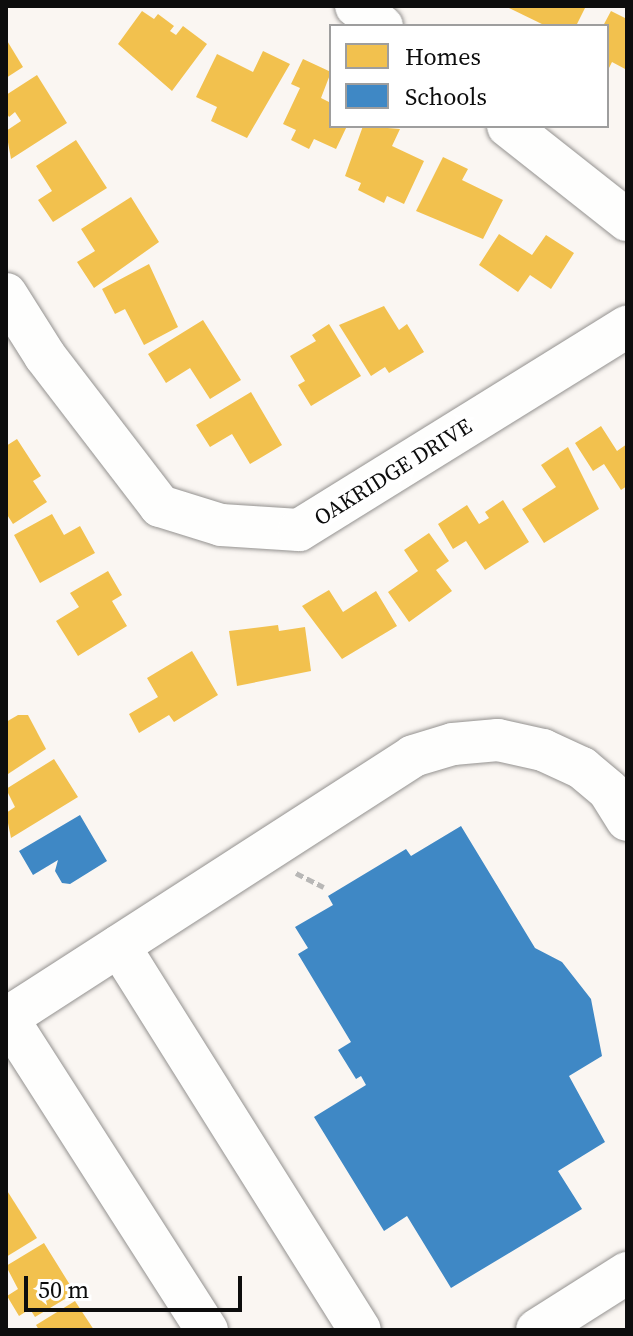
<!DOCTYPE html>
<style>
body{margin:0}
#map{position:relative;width:633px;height:1336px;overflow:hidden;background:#faf6f2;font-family:"Source Serif 4",serif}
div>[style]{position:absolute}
.homes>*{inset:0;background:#f2c14e}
.schools>*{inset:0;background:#3f88c5}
.path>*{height:5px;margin-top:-2.5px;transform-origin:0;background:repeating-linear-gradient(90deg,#b8b7b6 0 8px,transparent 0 12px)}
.roads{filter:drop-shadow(0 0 2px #949290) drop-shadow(0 0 2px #949290)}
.minor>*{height:42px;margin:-21px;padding:0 21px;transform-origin:21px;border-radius:21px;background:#fefefd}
span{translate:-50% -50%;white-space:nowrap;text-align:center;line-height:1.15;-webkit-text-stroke:8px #fff;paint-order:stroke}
.street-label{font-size:22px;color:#0d0d0d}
.frame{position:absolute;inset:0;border:8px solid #0d0d0d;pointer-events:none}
.legend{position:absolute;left:329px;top:24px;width:280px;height:104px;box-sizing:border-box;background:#fff;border:2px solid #9e9e9e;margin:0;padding:10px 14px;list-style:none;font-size:24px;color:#0d0d0d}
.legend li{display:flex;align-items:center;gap:16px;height:40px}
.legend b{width:40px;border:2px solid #9e9e9e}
.scale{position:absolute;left:24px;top:1276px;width:218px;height:36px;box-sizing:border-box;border:4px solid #0d0d0d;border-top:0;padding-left:10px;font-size:24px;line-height:28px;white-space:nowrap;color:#0d0d0d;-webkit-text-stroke:6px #fff;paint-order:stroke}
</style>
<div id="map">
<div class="homes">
<i style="clip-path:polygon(505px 6px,586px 6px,576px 26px,546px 26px)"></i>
<i style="clip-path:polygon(142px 11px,154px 19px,158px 14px,174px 26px,170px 31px,176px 35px,183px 26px,207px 44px,172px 91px,118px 44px)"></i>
<i style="clip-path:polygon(611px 11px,627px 19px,627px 70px,612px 62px,607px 72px,603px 26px)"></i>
<i style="clip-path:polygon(6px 39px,23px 67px,6px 78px)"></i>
<i style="clip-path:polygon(263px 51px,290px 64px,247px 138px,211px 121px,217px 107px,196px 97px,217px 54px,253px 72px)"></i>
<i style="clip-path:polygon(303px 59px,331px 72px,321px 98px,331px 103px,331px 126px,347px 126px,336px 149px,314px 139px,309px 149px,291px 140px,296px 130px,283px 124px,300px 88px,291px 84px)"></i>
<i style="clip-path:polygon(37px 75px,67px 123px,11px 159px,6px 131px,21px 121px,15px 112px,9px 117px,6px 112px,6px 95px)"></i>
<i style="clip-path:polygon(363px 126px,400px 129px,392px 146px,424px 161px,404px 204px,387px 196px,384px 203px,358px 190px,361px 183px,345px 176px)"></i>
<i style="clip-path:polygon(76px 140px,107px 188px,53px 222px,38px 200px,52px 191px,36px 166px)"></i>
<i style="clip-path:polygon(443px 157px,468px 169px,462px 180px,503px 200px,483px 239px,416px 211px)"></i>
<i style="clip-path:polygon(131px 197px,159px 242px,94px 288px,77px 262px,95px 251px,81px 229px)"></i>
<i style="clip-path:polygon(499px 234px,532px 255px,546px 235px,574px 253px,551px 289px,530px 275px,518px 292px,479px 265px)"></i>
<i style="clip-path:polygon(149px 264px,178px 327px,144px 345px,125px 309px,115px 314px,102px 289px)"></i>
<i style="clip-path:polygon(384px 306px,399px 330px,407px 324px,424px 352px,389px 373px,385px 367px,371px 376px,339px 325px)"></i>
<i style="clip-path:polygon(203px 320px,241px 380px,210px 399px,190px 368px,166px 383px,148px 354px)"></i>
<i style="clip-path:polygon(329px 324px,361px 376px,311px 406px,298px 385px,305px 381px,290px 356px,316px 341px,312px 335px)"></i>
<i style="clip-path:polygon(251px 392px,282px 445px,250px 464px,232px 434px,210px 447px,196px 425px)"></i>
<i style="clip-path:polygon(601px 426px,617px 451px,627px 444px,627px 486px,621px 490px,604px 464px,593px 471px,575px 443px)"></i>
<i style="clip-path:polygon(17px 439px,41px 476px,33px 481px,47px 502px,13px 524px,6px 513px,6px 446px)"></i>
<i style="clip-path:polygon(568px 447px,599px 509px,544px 543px,522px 509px,556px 487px,541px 465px)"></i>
<i style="clip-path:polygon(503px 500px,529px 542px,485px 570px,466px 541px,453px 549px,438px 524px,467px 505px,479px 524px,489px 518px,485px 512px)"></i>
<i style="clip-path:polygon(52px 514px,64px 535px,80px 526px,95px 553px,40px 583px,14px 535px)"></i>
<i style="clip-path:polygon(429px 533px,449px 561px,436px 570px,452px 591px,409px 622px,388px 592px,418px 571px,404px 550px)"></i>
<i style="clip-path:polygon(108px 571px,122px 595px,112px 601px,127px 626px,78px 656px,56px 621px,79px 607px,70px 593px)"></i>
<i style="clip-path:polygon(329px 590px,343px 612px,376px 591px,397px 626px,342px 659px,302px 606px)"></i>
<i style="clip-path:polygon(278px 625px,279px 631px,305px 627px,311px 671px,237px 686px,229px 631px)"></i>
<i style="clip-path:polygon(192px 651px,218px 695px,174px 722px,169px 715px,139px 733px,129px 714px,158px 697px,147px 678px)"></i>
<i style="clip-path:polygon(18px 715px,28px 715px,46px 749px,8px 774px,6px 722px)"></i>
<i style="clip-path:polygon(54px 759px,78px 797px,11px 838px,6px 813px,15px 807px,6px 789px)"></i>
<i style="clip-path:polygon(6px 1189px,37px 1238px,6px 1257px)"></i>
<i style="clip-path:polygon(44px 1243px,75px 1293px,35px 1317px,30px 1309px,19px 1316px,7px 1296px,18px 1289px,6px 1266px)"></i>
<i style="clip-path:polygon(75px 1301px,94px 1330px,39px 1330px,36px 1325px)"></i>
</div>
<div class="schools">
<i style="clip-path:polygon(80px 815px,107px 861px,70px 884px,62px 883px,55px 871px,58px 860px,33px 875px,19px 851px)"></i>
<i style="clip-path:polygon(461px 826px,535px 948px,562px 962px,591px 999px,602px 1056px,569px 1076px,605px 1142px,558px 1171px,582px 1209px,451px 1288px,407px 1216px,384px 1231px,314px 1117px,366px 1085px,361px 1076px,356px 1079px,338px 1050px,351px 1042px,298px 954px,308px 948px,295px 927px,333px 905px,328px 896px,406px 849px,411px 856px)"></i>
</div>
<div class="path">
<i style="left:296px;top:873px;width:31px;rotate:27deg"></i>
</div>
<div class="roads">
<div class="minor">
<i style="left:356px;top:6px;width:33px;rotate:38deg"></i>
<i style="left:508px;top:126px;width:152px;rotate:38.3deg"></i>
<i style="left:6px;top:294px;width:73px;rotate:57.8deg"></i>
<i style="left:45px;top:356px;width:189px;rotate:52.5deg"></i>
<i style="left:160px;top:506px;width:64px;rotate:17.3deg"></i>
<i style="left:221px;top:525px;width:78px;rotate:3.7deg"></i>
<i style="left:299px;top:530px;width:386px;rotate:-31.8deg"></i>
<i style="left:119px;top:946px;width:453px;rotate:57.9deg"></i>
<i style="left:6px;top:1016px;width:373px;rotate:57.4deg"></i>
<i style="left:7px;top:1018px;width:483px;rotate:-32.8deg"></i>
<i style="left:413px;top:756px;width:42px;rotate:-16.7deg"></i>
<i style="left:453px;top:744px;width:45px;rotate:-5.1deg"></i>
<i style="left:498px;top:740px;width:46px;rotate:12.5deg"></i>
<i style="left:543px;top:750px;width:43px;rotate:24.8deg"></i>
<i style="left:582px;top:768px;width:35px;rotate:40deg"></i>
<i style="left:609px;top:791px;width:34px;rotate:58deg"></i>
<i style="left:537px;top:1330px;width:107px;rotate:-32.3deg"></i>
</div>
</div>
<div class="street-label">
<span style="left:393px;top:472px;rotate:-32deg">OAKRIDGE DRIVE</span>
</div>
<div class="frame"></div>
<ul class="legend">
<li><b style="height:22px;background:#f2c14e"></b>Homes</li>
<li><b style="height:22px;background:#3f88c5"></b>Schools</li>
</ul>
<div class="scale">50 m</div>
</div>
